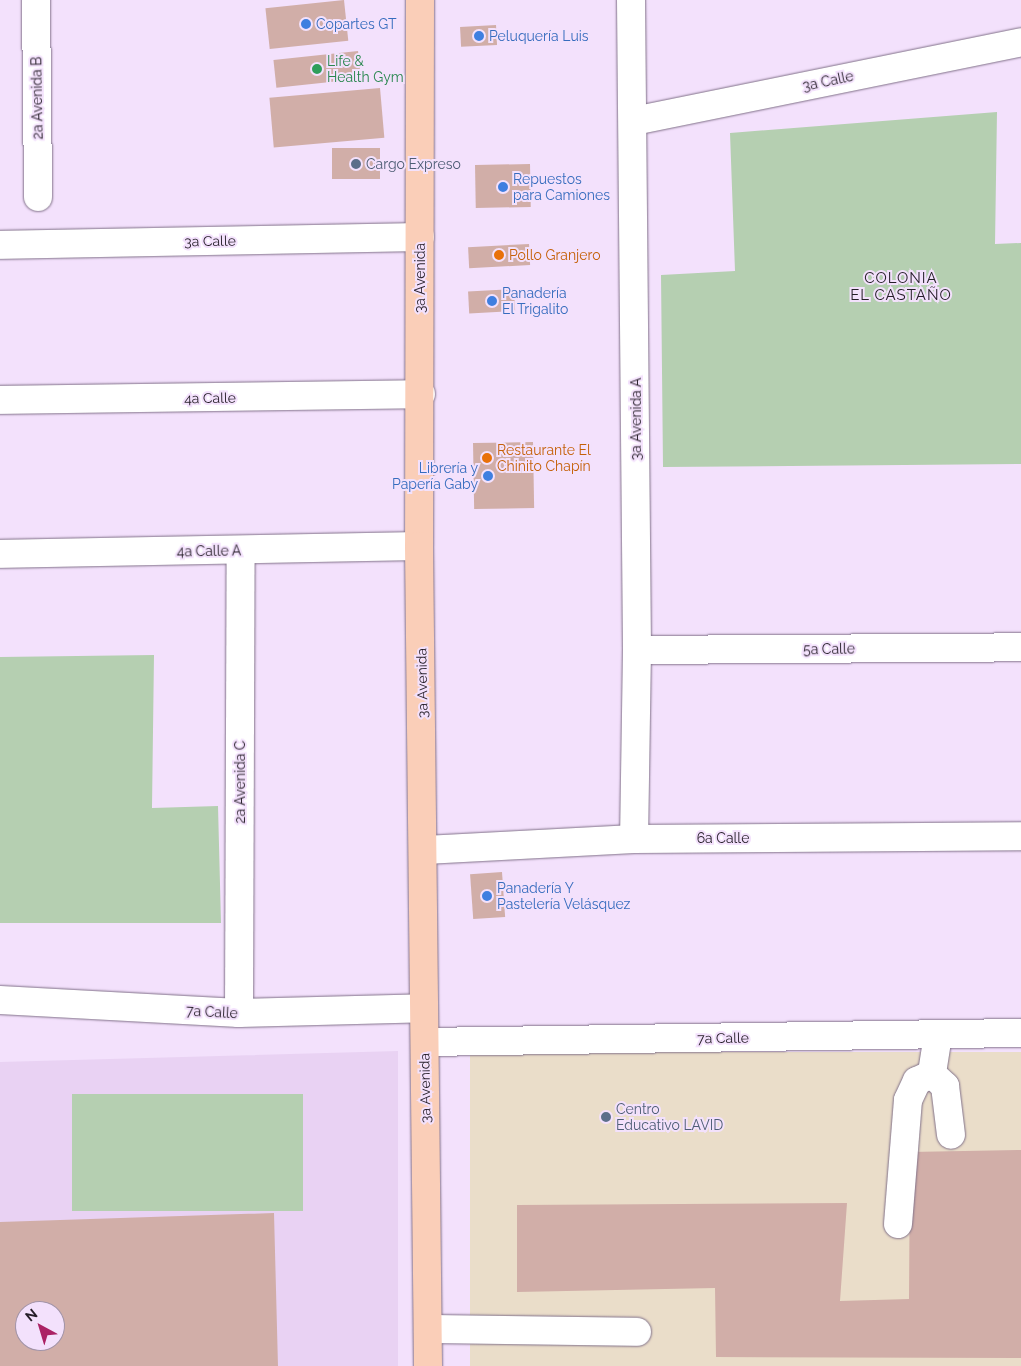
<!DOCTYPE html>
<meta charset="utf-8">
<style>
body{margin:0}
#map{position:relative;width:1021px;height:1366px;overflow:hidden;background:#f3e1fc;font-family:Raleway,sans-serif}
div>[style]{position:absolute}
.built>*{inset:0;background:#e9d2f3}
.industrial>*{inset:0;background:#eaddc9;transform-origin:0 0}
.green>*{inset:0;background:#b5cfb1;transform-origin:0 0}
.building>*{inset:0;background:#d1aea8;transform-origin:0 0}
.roads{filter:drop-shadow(0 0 1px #817189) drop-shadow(0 0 1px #817189)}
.minor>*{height:28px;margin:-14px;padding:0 14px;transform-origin:14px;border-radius:14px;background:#fff}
.major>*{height:28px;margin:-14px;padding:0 14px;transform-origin:14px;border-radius:14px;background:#faceb8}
.dots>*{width:14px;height:14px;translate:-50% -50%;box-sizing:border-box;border:2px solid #f3e1fc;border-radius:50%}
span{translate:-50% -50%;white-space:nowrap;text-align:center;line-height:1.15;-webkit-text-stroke:4px #f3e1fc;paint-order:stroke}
.shop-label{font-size:14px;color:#366cbe}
.left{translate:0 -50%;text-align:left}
.right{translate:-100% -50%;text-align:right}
.leisure-label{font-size:14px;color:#27864d}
.street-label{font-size:14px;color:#251e28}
.service-label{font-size:14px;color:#4e5e75}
.food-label{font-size:14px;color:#c56008}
.neighbourhood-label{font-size:15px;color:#251e28;letter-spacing:1px}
.north{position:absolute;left:15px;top:1301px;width:50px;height:50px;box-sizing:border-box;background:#f3e1fc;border:1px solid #a193a7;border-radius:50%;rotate:321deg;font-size:14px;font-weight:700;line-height:20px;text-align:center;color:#251e28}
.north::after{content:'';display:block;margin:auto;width:18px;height:22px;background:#ab2265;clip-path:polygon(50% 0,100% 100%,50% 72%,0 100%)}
</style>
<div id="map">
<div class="built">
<i style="clip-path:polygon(evenodd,398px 1051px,398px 1366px,0 1366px,0 1062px,398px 1051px,25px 1311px,55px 1311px,55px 1341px,25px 1341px,25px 1311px)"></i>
</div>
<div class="industrial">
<i style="left:1021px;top:1052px;width:314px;height:551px;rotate:90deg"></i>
</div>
<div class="green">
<i style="clip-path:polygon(997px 112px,995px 244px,1021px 243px,1021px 464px,663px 467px,661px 275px,735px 271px,730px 133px)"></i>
<i style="clip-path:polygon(154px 655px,152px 808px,218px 806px,221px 923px,0 923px,0 657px)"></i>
<i style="left:72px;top:1094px;width:231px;height:117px"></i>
</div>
<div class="building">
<i style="left:344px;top:0;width:41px;height:79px;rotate:84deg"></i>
<i style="left:496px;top:25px;width:20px;height:36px;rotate:87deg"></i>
<i style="left:358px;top:51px;width:28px;height:85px;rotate:84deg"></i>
<i style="left:380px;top:88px;width:50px;height:111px;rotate:85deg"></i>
<i style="left:380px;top:148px;width:31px;height:48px;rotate:90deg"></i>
<i style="left:530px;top:164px;width:43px;height:55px;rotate:89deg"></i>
<i style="left:529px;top:244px;width:21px;height:61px;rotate:87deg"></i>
<i style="left:514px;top:289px;width:22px;height:46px;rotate:87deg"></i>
<i style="left:533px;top:442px;width:66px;height:60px;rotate:89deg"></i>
<i style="left:502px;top:872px;width:45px;height:32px;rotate:86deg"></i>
<i style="clip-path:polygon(1021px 1150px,1021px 1358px,716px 1357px,715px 1288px,517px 1292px,517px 1205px,847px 1203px,840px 1301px,909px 1299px,910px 1152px)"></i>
<i style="clip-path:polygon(evenodd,274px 1213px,278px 1366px,0 1366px,0 1222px,274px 1213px,25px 1311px,55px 1311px,55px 1341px,25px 1341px,25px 1311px)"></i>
</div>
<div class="roads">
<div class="minor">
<i style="left:36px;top:0;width:197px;rotate:89.4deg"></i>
<i style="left:631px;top:0;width:650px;rotate:89.47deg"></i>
<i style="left:637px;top:650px;width:189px;rotate:90.9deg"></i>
<i style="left:634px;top:121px;width:395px;rotate:-11.5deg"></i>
<i style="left:0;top:245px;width:420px;rotate:-1.1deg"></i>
<i style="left:0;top:400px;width:421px;rotate:-0.8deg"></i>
<i style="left:0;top:554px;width:419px;rotate:-1.1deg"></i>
<i style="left:637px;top:650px;width:384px;rotate:-0.4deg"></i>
<i style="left:425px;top:850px;width:209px;rotate:-3deg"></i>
<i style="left:634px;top:839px;width:387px;rotate:-0.4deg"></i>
<i style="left:0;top:1000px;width:239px;rotate:3.1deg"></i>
<i style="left:239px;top:1013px;width:185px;rotate:-1.5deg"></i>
<i style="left:239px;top:1013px;width:463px;rotate:-89.8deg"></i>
<i style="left:938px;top:1035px;width:39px;rotate:99deg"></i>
<i style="left:932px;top:1074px;width:18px;rotate:43deg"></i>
<i style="left:945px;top:1086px;width:49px;rotate:83deg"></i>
<i style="left:425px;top:1042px;width:596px;rotate:-0.87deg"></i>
<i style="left:898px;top:1224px;width:124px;rotate:-85.4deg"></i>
<i style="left:908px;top:1100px;width:21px;rotate:-65deg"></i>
<i style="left:917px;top:1081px;width:17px;rotate:-25deg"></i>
<i style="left:428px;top:1329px;width:209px;rotate:0.8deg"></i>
</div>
<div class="major">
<i style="left:420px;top:0;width:546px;rotate:90.1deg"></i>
<i style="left:419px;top:546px;width:820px;rotate:89.37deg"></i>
</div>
</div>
<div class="dots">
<i style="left:306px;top:24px;background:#3f7fe0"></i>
<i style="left:479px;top:36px;background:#3f7fe0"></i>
<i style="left:317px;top:69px;background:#2e9e5b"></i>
<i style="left:356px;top:164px;background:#5c6f8a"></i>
<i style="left:503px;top:187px;background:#3f7fe0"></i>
<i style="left:499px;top:255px;background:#e8710a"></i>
<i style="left:492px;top:301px;background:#3f7fe0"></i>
<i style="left:487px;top:458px;background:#e8710a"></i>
<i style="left:488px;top:476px;background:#3f7fe0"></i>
<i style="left:487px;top:896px;background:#3f7fe0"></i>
<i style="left:606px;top:1117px;background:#5c6f8a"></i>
</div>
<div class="shop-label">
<span class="left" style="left:316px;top:24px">Copartes GT</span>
<span class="left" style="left:489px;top:36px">Peluquería Luis</span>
<span class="left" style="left:513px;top:187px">Repuestos<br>para Camiones</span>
<span class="left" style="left:502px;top:301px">Panadería<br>El Trigalito</span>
<span class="right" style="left:478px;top:476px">Librería y<br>Papería Gaby</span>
<span class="left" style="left:497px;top:896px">Panadería Y<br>Pastelería Velásquez</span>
</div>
<div class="leisure-label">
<span class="left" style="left:327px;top:69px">Life &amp;<br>Health Gym</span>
</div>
<div class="street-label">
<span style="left:828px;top:81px;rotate:-12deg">3a Calle</span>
<span style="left:37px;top:98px;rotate:-91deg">2a Avenida B</span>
<span style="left:210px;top:241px;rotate:-1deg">3a Calle</span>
<span style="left:420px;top:278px;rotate:-90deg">3a Avenida</span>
<span style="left:210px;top:398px;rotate:-1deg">4a Calle</span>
<span style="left:636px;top:419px;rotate:-90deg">3a Avenida A</span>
<span style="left:209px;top:551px;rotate:-1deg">4a Calle A</span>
<span style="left:829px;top:649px;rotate:-1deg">5a Calle</span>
<span style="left:422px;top:683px;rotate:-91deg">3a Avenida</span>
<span style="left:240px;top:782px;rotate:-90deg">2a Avenida C</span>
<span style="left:723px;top:838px">6a Calle</span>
<span style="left:212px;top:1012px;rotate:3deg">7a Calle</span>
<span style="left:723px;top:1038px;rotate:-1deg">7a Calle</span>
<span style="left:425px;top:1088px;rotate:-91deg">3a Avenida</span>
</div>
<div class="service-label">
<span class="left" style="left:366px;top:164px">Cargo Expreso</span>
<span class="left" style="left:616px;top:1117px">Centro<br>Educativo LAVID</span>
</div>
<div class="food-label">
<span class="left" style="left:509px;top:255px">Pollo Granjero</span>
<span class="left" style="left:497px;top:458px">Restaurante El<br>Chinito Chapín</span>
</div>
<div class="neighbourhood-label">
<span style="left:901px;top:287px">COLONIA<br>EL CASTAÑO</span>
</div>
<div class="north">N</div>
</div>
